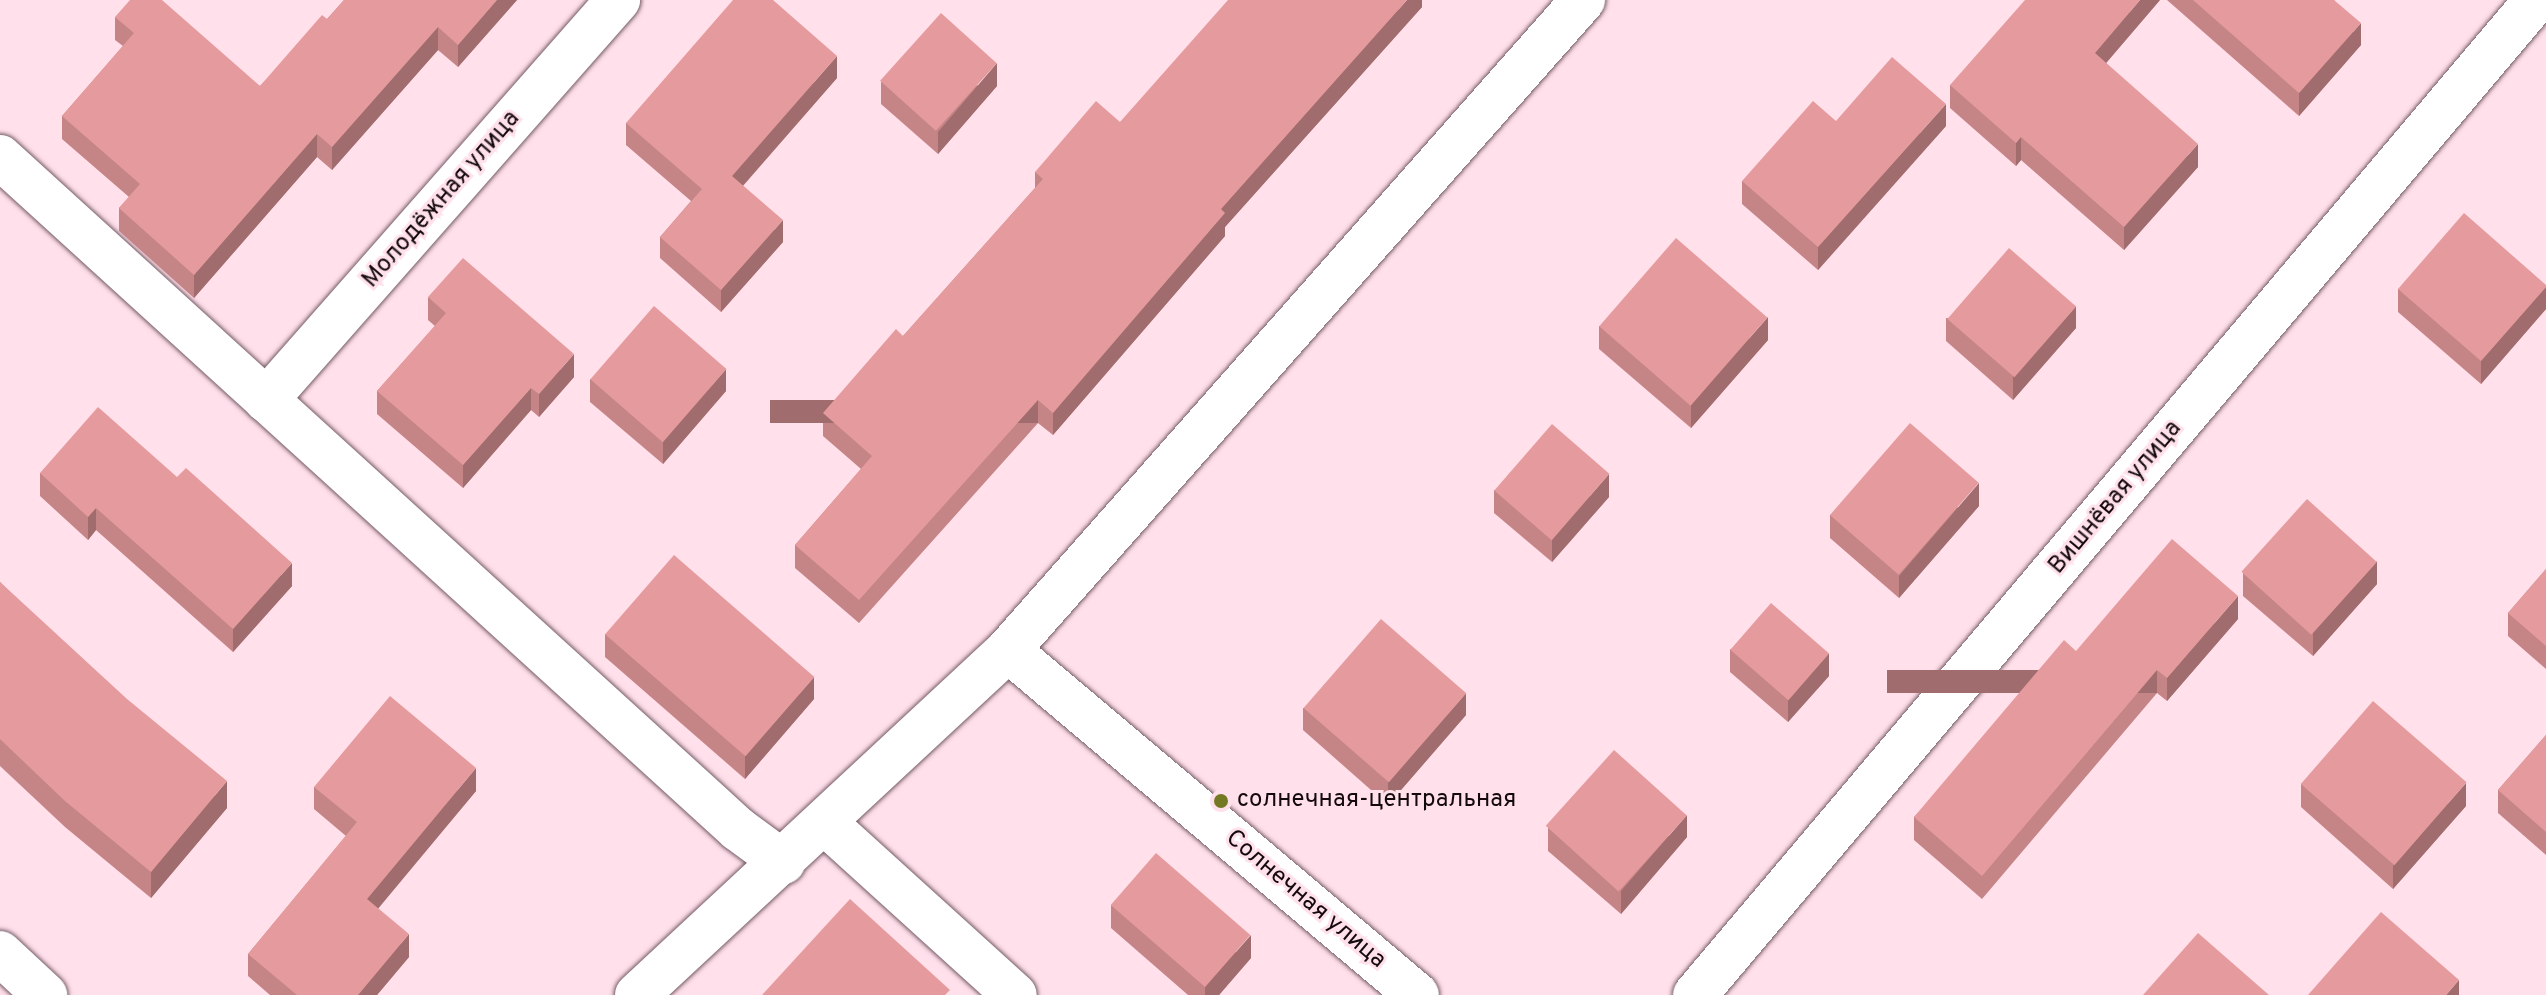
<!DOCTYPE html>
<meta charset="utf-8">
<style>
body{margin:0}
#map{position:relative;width:2546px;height:995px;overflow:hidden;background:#ffe0eb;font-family:Overpass,sans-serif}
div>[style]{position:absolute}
.roads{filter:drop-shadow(0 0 2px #755b65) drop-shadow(0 0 2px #755b65)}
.minor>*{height:44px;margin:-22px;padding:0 22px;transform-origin:22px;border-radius:22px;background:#fff}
.wall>*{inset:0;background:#c58587}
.shaded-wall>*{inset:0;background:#a06c6e;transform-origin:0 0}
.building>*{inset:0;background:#e59b9d;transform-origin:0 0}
.dots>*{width:22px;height:22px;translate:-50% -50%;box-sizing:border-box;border:4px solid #ffe0eb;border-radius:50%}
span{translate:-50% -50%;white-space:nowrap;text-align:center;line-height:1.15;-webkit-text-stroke:6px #ffe0eb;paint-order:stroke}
.street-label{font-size:24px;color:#140a0e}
.poi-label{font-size:24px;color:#140a0e}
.left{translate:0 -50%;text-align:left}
</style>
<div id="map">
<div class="roads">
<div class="minor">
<i style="left:0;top:157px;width:998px;rotate:42.32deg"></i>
<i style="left:738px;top:829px;width:56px;rotate:36.3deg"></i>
<i style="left:266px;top:400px;width:533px;rotate:-48.65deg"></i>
<i style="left:1008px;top:650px;width:535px;rotate:40.15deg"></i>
<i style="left:825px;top:823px;width:256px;rotate:42.2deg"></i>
<i style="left:0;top:953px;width:62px;rotate:43deg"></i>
<i style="left:637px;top:995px;width:507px;rotate:-42.92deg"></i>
<i style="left:1008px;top:650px;width:868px;rotate:-48.5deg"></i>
<i style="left:1695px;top:995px;width:1303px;rotate:-49.79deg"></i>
</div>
</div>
<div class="wall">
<i style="clip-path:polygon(344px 0,517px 0,458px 67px,438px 50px,332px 170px,317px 157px,194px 298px,119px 231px,119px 208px,129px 197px,62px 139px,62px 116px,123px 46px,115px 40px,115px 17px,260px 86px,327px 19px)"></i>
<i style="clip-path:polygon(1422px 0,1422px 7px,1225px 227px,1225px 236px,1053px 435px,1038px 423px,859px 623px,795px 568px,795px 545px,861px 469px,823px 436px,823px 413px,903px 336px,1035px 188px,1035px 172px,1120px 122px)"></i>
<i style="clip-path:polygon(2160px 0,2106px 63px,2198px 167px,2124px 250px,2021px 160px,2016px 166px,1950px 108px,1950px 85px)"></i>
<i style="clip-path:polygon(2167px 0,2334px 0,2361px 45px,2299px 116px)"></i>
<i style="clip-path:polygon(837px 78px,743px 186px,783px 242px,721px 312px,660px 258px,660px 237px,691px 201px,626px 145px,626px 123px)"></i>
<i style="clip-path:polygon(881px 82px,997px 86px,938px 154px,881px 104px)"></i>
<i style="clip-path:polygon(1946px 126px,1818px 270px,1742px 204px,1742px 181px)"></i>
<i style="clip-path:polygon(2546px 285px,2546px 309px,2481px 384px,2398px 312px,2398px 289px)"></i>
<i style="clip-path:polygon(428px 297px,574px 377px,539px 417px,531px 410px,463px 488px,377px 414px,377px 391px,435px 326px,428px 320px)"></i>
<i style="clip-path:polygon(1946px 318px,2076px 328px,2013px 400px,1946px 341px)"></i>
<i style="clip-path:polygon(1599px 326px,1768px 340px,1691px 428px,1599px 349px)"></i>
<i style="clip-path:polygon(590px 379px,726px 391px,663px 464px,590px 402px)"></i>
<i style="clip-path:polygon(40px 473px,177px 477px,292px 586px,233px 652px,96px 530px,88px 540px,40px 496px)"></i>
<i style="clip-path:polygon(1494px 490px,1609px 497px,1552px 562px,1494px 513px)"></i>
<i style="clip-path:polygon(1979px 506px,1899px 598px,1830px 538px,1830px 515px)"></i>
<i style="clip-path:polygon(2546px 569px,2546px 669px,2508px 636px,2508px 613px)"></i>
<i style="clip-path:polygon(2243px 573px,2377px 584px,2313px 656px,2243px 596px)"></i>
<i style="clip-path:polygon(0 582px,227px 808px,151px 898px,65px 827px,0 766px)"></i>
<i style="clip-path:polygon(2238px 619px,2167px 701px,2157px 693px,1982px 899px,1914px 840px,1914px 817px,2076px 651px)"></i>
<i style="clip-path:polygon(605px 634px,814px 699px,745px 779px,605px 657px)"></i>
<i style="clip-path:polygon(1730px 649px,1829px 676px,1788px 722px,1730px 672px)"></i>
<i style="clip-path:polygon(1303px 708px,1466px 715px,1388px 805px,1303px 730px)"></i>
<i style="clip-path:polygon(2546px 735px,2546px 855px,2498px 813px,2498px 790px)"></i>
<i style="clip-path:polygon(2301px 784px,2466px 806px,2393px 889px,2301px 807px)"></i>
<i style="clip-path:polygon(314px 787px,476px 791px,378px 908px,409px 957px,377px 995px,270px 995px,248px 976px,248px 954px,346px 836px,314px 809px)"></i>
<i style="clip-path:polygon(1548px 828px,1687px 837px,1621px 914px,1548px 851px)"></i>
<i style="clip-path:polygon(1111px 905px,1251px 958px,1219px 995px,1188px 995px,1111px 928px)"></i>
</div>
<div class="shaded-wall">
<i style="clip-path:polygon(497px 0,517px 0,458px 67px,458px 45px)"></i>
<i style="clip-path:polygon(1407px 0,1422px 0,1422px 7px,1225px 227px,1225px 236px,1053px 435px,1053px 413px,1221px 209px)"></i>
<i style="clip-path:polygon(2140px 0,2160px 0,2095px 76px,2095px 53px)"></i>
<i style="clip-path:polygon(2361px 23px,2361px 45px,2299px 116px,2299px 93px)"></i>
<i style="clip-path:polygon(438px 27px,438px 50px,332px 170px,332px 147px)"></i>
<i style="clip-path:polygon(837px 56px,837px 78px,732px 198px,732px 176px)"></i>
<i style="clip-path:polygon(997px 63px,997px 86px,938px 154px,938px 132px)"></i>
<i style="clip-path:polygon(1946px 104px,1946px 126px,1818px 270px,1818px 247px)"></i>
<i style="clip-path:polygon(317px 134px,317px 157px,194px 298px,194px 275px)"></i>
<i style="clip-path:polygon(2021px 137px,2021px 160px,2016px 166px,2016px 143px)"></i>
<i style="clip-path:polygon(2198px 144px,2198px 167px,2124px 250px,2124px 227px)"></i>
<i style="clip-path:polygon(783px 220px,783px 242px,721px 312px,721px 290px)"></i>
<i style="clip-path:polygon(2546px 287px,2546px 309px,2481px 384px,2481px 361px)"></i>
<i style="clip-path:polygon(2076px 306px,2076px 328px,2013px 400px,2013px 377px)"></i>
<i style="clip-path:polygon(1768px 317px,1768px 340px,1691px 428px,1691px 405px)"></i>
<i style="clip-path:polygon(574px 354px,574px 377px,539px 417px,539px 394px)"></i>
<i style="clip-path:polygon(726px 369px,726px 391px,663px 464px,663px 441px)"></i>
<i style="clip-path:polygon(531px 388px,531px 410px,463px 488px,463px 465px)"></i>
<i style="left:1038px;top:400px;width:23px;height:268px;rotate:90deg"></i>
<i style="clip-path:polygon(1609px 474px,1609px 497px,1552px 562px,1552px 540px)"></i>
<i style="clip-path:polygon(1979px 483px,1979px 506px,1899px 598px,1899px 576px)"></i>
<i style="clip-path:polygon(96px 508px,96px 530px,88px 540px,88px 517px)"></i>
<i style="clip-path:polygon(2377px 561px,2377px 584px,2313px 656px,2313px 633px)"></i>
<i style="clip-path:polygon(292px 563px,292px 586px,233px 652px,233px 629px)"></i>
<i style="clip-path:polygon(2238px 596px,2238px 619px,2167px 701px,2167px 678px)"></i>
<i style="clip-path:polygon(1829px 653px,1829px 676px,1788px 722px,1788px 699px)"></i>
<i style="left:2157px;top:670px;width:23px;height:270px;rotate:90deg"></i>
<i style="clip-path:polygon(814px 677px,814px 699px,745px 779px,745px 756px)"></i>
<i style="clip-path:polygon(1466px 693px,1466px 715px,1388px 805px,1388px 782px)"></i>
<i style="clip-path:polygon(476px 768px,476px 791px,367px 922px,367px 899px)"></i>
<i style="clip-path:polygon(227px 781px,227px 808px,151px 898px,151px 872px)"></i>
<i style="clip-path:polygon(2466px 783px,2466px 806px,2393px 889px,2393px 866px)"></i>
<i style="clip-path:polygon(1687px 815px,1687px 837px,1621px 914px,1621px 891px)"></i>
<i style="clip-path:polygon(409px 934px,409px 957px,377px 995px,358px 995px)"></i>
<i style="clip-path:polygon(1251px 935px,1251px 958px,1219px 995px,1205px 995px,1205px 987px)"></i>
<i style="clip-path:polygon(2459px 980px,2459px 995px,2446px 995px)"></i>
</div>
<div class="building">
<i style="clip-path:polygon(130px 0,162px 0,260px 86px,322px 15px,327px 19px,344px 0,497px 0,458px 45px,438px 27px,332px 147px,317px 134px,194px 275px,119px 208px,140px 184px,62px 116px,134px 33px,115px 17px)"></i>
<i style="clip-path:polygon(733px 0,773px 0,837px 56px,732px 176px,783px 220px,721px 290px,660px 237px,702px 189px,626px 123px)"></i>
<i style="clip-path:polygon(1228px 0,1407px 0,1221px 209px,1225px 213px,1053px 413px,1038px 400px,859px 600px,795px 545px,872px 456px,823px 413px,896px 329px,903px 336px,1043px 179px,1035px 172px,1096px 101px,1120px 122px)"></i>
<i style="clip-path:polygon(2025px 0,2140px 0,2095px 53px,2198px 144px,2124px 227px,2021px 137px,2016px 143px,1950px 85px)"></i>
<i style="clip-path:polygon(2193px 0,2334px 0,2361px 23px,2299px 93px)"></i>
<i style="left:941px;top:13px;width:75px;height:91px;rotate:42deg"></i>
<i style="clip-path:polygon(1892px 57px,1946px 104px,1818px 247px,1742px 181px,1813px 101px,1836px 121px)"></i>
<i style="clip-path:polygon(2464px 213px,2546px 285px,2546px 287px,2481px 361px,2398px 289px)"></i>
<i style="left:1676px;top:238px;width:121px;height:117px;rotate:41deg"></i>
<i style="left:2009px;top:248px;width:89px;height:94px;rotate:41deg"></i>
<i style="clip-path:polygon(463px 258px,574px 354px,539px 394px,531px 388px,463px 465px,377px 391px,446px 313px,428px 297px)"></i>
<i style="left:654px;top:306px;width:96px;height:97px;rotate:41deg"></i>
<i style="clip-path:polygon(98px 407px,177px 477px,186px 468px,292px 563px,233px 629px,96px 508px,88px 517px,40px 473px)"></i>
<i style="left:1910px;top:423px;width:91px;height:122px;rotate:41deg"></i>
<i style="left:1552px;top:424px;width:76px;height:88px;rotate:41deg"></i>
<i style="left:2307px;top:499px;width:94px;height:98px;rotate:42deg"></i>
<i style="clip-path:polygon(2172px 539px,2238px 596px,2167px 678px,2157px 670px,1982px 876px,1914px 817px,2064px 640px,2076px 651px)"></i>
<i style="left:674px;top:555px;width:186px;height:105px;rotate:41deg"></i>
<i style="clip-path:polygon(2546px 569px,2546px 646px,2508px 613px)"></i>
<i style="clip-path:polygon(0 582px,127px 699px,227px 781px,151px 872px,65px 801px,0 739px)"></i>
<i style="left:1771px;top:603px;width:77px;height:62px;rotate:41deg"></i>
<i style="left:1381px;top:619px;width:113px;height:118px;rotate:41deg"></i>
<i style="clip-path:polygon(390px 696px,476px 768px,367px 899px,409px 934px,358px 995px,297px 995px,248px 954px,357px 822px,314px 787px)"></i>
<i style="left:2373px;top:701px;width:124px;height:110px;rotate:41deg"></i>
<i style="clip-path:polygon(2546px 735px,2546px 832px,2498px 790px)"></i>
<i style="left:1614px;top:750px;width:98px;height:102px;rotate:42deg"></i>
<i style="left:1156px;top:853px;width:125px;height:69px;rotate:41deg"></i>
<i style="clip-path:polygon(850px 899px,950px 990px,945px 995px,762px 995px)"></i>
<i style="clip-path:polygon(2381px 912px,2459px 980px,2446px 995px,2308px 995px)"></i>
<i style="clip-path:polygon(2198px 933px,2269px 995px,2143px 995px)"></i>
</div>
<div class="dots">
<i style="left:1221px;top:801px;background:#747a24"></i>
</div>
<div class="street-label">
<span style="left:442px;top:200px;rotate:-49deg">Молодёжная улица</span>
<span style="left:2116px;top:498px;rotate:-50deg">Вишнёвая улица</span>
<span style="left:1305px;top:900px;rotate:40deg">Солнечная улица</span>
</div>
<div class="poi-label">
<span class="left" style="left:1237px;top:801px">солнечная-центральная</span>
</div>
</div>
